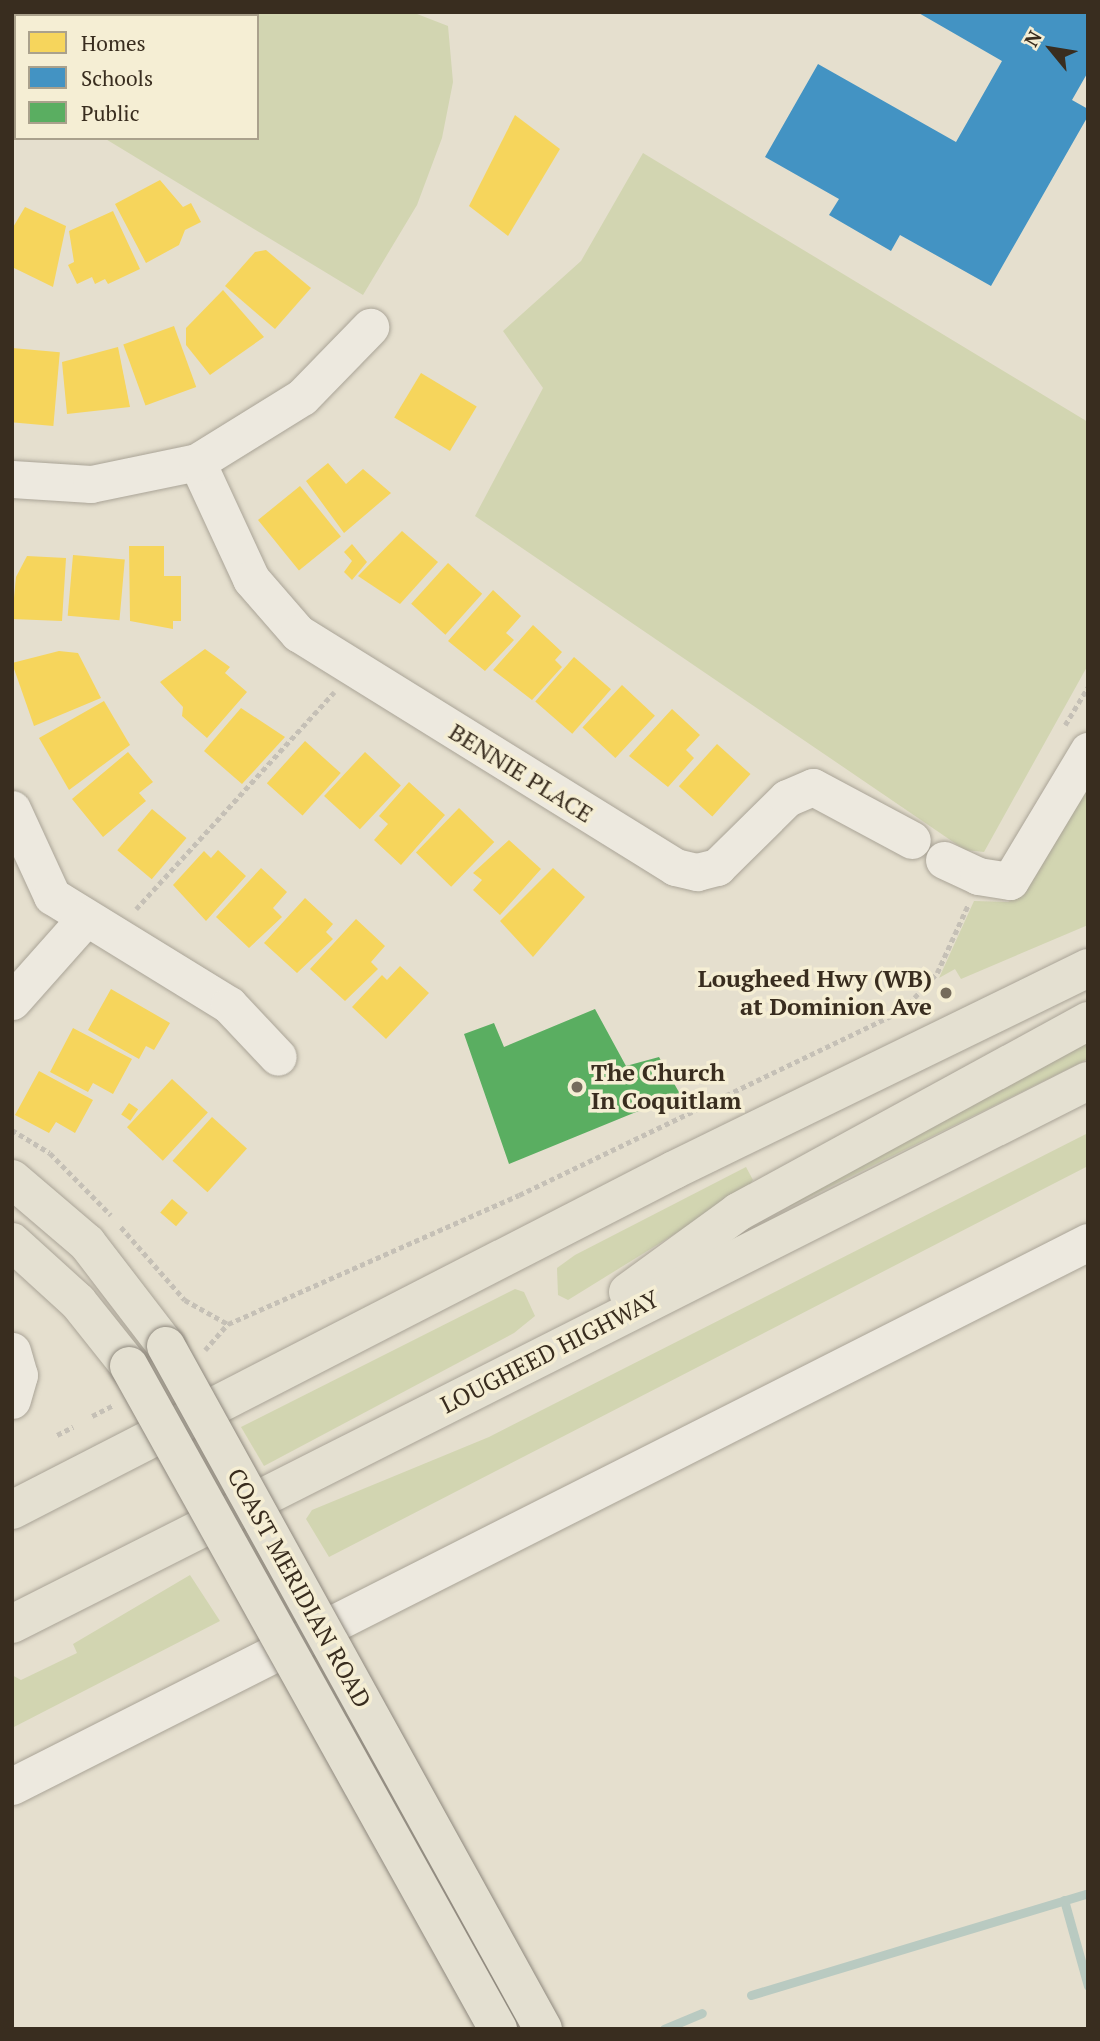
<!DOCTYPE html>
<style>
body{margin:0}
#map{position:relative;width:1100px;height:2041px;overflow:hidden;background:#e5dfce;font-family:"PT Serif",serif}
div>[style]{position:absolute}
.green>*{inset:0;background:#d2d5b1}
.homes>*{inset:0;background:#f6d55c;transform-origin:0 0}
.schools>*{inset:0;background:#4393c3}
.public>*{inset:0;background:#5aae61}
.stream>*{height:9px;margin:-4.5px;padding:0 4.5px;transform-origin:4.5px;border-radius:4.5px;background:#b9cac1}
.path>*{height:4.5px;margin-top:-2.25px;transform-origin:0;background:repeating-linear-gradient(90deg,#c5c0b6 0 5px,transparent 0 8.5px)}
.roads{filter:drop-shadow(0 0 2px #aaa497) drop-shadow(0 0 2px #aaa497)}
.minor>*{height:37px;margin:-18.5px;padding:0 18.5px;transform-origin:18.5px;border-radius:18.5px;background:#ede9df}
.major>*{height:38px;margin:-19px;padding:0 19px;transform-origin:19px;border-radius:19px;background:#e4e0d1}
.bridges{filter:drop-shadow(0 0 2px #8f897e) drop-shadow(0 0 2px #8f897e)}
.major-bridge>*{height:38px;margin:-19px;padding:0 19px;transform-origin:19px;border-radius:19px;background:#e4e0d1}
.dots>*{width:19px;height:19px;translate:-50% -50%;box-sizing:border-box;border:4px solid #f5eed4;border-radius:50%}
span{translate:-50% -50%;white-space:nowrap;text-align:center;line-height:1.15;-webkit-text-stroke:7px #f5eed4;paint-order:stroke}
.street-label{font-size:24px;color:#392d1f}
.poi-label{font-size:24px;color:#392d1f;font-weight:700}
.right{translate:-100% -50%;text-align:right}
.left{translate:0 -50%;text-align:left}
.frame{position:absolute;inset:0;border:14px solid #392d1f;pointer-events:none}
.legend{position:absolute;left:14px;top:14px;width:245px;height:126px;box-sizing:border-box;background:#f5eed4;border:2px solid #aaa18c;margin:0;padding:9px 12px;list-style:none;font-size:21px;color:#392d1f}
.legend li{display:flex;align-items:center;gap:14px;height:35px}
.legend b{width:35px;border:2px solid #aaa18c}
.north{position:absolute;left:1016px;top:14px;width:70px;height:70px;-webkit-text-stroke:5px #f5eed4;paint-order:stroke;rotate:300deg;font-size:19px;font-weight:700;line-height:28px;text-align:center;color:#392d1f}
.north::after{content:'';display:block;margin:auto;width:24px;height:32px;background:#392d1f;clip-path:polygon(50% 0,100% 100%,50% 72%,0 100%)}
</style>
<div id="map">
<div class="green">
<i style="clip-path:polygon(12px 12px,412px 12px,448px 26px,453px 82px,442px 138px,417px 205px,363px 295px,104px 138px,257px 138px,257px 16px,16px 16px,16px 85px)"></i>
<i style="clip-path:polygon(643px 153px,1088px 422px,1088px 665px,984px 852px,965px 850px,475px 516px,543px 388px,503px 331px,581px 261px)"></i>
<i style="clip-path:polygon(1088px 781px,1088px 925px,961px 979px,955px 969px,939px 978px,974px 901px,1008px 902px,1019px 895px)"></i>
<i style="clip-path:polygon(1088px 1039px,1088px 1059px,789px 1207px,792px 1200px)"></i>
<i style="clip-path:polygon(1088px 1133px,1088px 1166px,329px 1557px,306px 1519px,312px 1510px,489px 1437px)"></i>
<i style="clip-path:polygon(746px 1167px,753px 1180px,746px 1190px,568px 1300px,558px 1295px,557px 1268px,575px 1255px)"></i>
<i style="clip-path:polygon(515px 1289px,524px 1292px,535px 1316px,514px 1333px,264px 1466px,241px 1427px)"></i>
<i style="clip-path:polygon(190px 1575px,220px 1621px,12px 1728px,12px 1675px,21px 1680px,77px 1653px,73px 1644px)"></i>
</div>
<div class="homes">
<i style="clip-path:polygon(515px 115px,560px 149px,508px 236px,469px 206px)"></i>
<i style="clip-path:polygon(160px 180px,183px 207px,191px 203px,201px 222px,185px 230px,179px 245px,146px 263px,115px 204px)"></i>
<i style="clip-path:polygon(25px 207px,66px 226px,53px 287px,12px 267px,12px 229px)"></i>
<i style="clip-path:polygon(113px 211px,140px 269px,108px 284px,105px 279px,95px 284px,92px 277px,77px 284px,68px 265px,74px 262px,69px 231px)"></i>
<i style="clip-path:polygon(266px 250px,311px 288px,275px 329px,225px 286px,255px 252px)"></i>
<i style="clip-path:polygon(223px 290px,264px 337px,210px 375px,186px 345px,186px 328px)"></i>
<i style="left:174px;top:326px;width:65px;height:54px;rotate:70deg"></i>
<i style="clip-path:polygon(118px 347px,130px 407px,67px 414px,62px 362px)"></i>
<i style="left:12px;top:348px;width:48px;height:74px;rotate:5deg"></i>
<i style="left:421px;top:373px;width:65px;height:52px;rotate:31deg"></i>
<i style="clip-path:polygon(328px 463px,346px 484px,363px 469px,391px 493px,344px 533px,306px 481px)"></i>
<i style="left:300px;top:486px;width:65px;height:54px;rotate:51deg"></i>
<i style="clip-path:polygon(402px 531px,438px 562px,400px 604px,358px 576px)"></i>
<i style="clip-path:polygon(352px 544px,367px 562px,352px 580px,344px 572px,352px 561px,344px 552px)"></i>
<i style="clip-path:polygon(129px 546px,164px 546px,164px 576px,181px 576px,181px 621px,173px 621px,173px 629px,130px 621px)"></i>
<i style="left:73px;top:555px;width:52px;height:61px;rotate:5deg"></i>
<i style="clip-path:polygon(27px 556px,66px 558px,62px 621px,12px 619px,16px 577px)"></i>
<i style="left:448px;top:563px;width:46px;height:55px;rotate:42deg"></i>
<i style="clip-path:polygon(493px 590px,521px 616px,506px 633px,514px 640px,485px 671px,448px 641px)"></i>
<i style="clip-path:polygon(533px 625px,562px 652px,555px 660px,562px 667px,532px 700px,493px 670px)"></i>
<i style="clip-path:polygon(205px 649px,230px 667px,225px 673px,247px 692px,207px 738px,182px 716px,183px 707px,160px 682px)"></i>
<i style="clip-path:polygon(59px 651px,78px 653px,101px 698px,34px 726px,12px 663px)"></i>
<i style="left:574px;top:657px;width:49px;height:59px;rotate:41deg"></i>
<i style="left:622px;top:685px;width:45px;height:58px;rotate:43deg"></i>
<i style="clip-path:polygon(104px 701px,130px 745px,69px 790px,39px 738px)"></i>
<i style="clip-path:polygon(241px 708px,285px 737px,242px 784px,204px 751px)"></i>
<i style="clip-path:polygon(672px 709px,700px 735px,686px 750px,694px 758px,668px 787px,629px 756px)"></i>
<i style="left:305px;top:741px;width:48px;height:57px;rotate:42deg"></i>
<i style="left:717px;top:744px;width:45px;height:57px;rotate:42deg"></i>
<i style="clip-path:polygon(128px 752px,153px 782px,139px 793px,146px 801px,103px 837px,72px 799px)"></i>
<i style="left:365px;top:752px;width:49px;height:60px;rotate:43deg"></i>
<i style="clip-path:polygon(409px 782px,445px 815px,401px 865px,374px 840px,388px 824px,379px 816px)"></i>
<i style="left:459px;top:808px;width:49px;height:62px;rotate:44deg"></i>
<i style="left:152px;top:809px;width:45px;height:54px;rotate:40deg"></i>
<i style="clip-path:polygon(509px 840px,541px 869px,500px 915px,473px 890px,482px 880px,473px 873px)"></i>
<i style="clip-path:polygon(218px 850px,246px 876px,206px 921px,173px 885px,204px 851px,211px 858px)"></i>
<i style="clip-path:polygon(261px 868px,287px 892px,273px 908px,282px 917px,249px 948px,216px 917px)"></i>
<i style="clip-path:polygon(553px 868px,585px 897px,533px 957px,500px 921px)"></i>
<i style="clip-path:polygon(305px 898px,333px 924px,326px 932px,333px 939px,297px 973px,264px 943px)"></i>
<i style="clip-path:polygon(356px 919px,385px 946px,371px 962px,378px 969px,345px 1001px,310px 969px)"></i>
<i style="clip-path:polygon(400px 966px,429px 993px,386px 1039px,352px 1007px,382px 975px,387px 980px)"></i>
<i style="clip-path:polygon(111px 989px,170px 1023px,154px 1050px,146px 1046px,139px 1059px,88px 1030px)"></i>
<i style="clip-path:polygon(73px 1028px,132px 1059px,113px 1094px,93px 1083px,88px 1092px,50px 1072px)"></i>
<i style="clip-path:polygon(39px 1071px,93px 1100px,75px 1133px,56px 1122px,49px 1133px,15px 1115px)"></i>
<i style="left:172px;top:1079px;width:49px;height:66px;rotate:43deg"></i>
<i style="left:129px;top:1103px;width:11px;height:14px;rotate:34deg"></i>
<i style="left:212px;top:1117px;width:47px;height:59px;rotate:42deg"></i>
<i style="left:172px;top:1199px;width:21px;height:18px;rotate:41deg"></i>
</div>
<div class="schools">
<i style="clip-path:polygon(917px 12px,1088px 12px,1088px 72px,1072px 100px,1088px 109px,1088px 116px,991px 286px,900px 235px,891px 251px,829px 215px,839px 199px,765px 157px,818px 64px,956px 142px,1002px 61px)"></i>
</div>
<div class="public">
<i style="clip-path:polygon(595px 1009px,626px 1066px,659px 1057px,680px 1094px,509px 1164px,464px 1034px,494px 1023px,504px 1047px)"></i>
</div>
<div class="stream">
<i style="left:1064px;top:1900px;width:89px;rotate:74.4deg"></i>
<i style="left:751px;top:1995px;width:352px;rotate:-16.8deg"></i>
<i style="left:664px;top:2029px;width:41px;rotate:-22.8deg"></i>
</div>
<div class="path">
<i style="left:1065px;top:725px;width:44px;rotate:-58.8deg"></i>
<i style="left:136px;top:909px;width:294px;rotate:-47.6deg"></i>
<i style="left:12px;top:1130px;width:44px;rotate:31.2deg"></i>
<i style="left:50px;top:1153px;width:87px;rotate:45.5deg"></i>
<i style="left:121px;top:1227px;width:97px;rotate:48.8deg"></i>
<i style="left:185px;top:1300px;width:49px;rotate:29.2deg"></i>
<i style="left:205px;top:1350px;width:35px;rotate:-49deg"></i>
<i style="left:228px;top:1324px;width:318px;rotate:-23.9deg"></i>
<i style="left:519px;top:1195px;width:426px;rotate:-25.7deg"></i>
<i style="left:903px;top:1010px;width:50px;rotate:-47.4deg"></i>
<i style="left:937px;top:973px;width:75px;rotate:-65.5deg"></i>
<i style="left:92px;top:1416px;width:25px;rotate:-27deg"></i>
<i style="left:57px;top:1435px;width:18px;rotate:-27deg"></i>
</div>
<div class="roads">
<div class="minor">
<i style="left:12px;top:100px;width:5px;rotate:37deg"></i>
<i style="left:197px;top:462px;width:129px;rotate:65.2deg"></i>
<i style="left:251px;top:579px;width:72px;rotate:49deg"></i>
<i style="left:298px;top:633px;width:444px;rotate:31.8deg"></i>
<i style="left:675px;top:867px;width:23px;rotate:13deg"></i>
<i style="left:697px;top:872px;width:21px;rotate:-14deg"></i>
<i style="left:717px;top:867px;width:98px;rotate:-44.6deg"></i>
<i style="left:787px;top:798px;width:28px;rotate:-23deg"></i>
<i style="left:813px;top:787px;width:112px;rotate:28.2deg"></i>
<i style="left:12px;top:479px;width:79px;rotate:3.6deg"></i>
<i style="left:91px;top:484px;width:108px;rotate:-11.7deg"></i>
<i style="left:197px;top:462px;width:123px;rotate:-31.8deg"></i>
<i style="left:302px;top:397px;width:98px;rotate:-45.8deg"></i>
<i style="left:12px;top:809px;width:96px;rotate:65.3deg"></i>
<i style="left:52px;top:896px;width:208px;rotate:31.6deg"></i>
<i style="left:229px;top:1005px;width:71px;rotate:46.7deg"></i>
<i style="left:944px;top:860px;width:38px;rotate:25deg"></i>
<i style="left:978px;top:876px;width:32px;rotate:9deg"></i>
<i style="left:1010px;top:881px;width:152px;rotate:-59deg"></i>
<i style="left:12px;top:1001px;width:108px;rotate:-48.4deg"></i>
<i style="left:12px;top:1351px;width:25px;rotate:74deg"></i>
<i style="left:19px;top:1375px;width:26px;rotate:106deg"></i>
<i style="left:12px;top:1786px;width:1206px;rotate:-26.82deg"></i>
</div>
<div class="major">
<i style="left:12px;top:1179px;width:99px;rotate:40.5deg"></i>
<i style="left:87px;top:1243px;width:130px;rotate:52.5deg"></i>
<i style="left:12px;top:1242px;width:89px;rotate:42.3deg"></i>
<i style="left:78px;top:1302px;width:82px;rotate:51.4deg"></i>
<i style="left:628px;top:1292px;width:136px;rotate:-36deg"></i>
<i style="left:738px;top:1212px;width:399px;rotate:-28.6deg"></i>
<i style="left:12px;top:1510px;width:744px;rotate:-27.18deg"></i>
<i style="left:674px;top:1170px;width:461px;rotate:-26deg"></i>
<i style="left:12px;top:1624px;width:1205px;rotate:-26.78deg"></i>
</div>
</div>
<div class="bridges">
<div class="major-bridge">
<i style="left:166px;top:1346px;width:780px;rotate:61.1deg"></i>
<i style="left:129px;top:1366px;width:759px;rotate:60.9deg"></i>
</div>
</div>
<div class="dots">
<i style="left:946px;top:993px;background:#756b5c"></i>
<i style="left:577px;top:1087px;background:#756b5c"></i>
</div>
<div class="street-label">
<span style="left:521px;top:773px;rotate:32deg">BENNIE PLACE</span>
<span style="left:550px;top:1352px;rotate:-27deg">LOUGHEED HIGHWAY</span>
<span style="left:299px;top:1588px;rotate:61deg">COAST MERIDIAN ROAD</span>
</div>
<div class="poi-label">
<span class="right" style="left:932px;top:993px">Lougheed Hwy (WB)<br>at Dominion Ave</span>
<span class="left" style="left:591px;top:1087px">The Church<br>In Coquitlam</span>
</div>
<div class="frame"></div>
<ul class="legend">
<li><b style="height:19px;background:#f6d55c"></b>Homes</li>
<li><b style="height:19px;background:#4393c3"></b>Schools</li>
<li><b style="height:19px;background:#5aae61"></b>Public</li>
</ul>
<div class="north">N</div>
</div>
